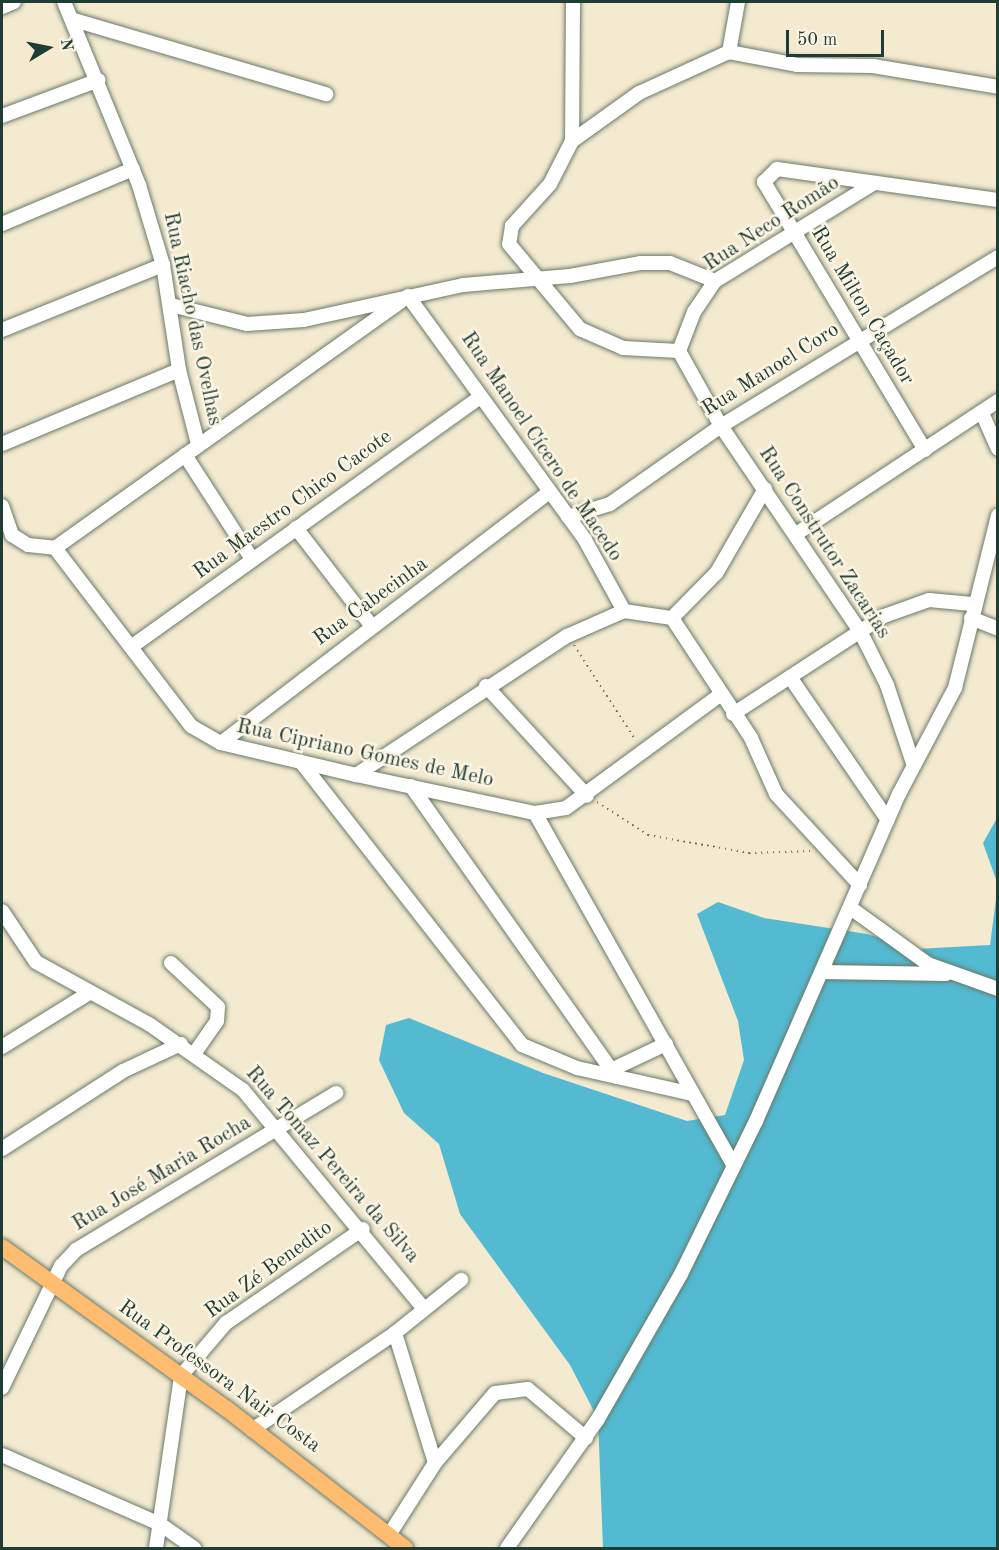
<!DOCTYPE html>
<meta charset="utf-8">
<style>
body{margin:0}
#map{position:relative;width:999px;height:1550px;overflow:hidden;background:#f3eacf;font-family:"Old Standard TT",serif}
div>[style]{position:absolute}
.water>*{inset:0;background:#53bad1}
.path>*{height:2px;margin-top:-1px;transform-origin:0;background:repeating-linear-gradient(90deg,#697a6a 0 1.5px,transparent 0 6px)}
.roads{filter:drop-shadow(0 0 2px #697a6a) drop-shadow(0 0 2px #697a6a)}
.minor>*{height:14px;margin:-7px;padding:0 7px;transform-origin:7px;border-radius:7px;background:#fff}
.major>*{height:16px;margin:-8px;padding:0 8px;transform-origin:8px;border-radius:8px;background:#fdbc6f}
span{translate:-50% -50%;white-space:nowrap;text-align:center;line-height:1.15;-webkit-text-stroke:5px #fcf5e5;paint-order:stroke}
.street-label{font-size:21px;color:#1f3d34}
.frame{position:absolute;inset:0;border:3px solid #1f3d34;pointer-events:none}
.north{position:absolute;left:18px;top:18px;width:60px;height:60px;-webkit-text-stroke:4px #fcf5e5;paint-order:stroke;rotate:80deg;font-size:16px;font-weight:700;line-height:24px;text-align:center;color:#1f3d34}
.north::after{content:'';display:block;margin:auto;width:21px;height:27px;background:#1f3d34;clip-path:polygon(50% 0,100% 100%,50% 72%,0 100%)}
.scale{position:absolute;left:786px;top:30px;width:98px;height:27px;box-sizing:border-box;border:3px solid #1f3d34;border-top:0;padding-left:8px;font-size:18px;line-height:21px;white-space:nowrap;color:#1f3d34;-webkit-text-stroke:4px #fcf5e5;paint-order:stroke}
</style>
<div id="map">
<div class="water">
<i style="clip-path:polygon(997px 818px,997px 882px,983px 843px)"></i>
<i style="clip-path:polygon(997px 892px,997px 1548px,603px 1548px,598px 1419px,570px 1365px,460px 1214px,439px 1144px,404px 1113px,379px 1060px,386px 1025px,409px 1018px,543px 1073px,687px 1121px,725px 1115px,744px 1060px,738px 1021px,697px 914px,718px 902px,764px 918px,867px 934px,916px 949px,990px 945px)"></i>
</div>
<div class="path">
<i style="left:574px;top:645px;width:114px;rotate:57.1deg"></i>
<i style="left:597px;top:802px;width:61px;rotate:32.9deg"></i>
<i style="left:648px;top:835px;width:103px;rotate:10.1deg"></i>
<i style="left:749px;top:853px;width:62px;rotate:-1.8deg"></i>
</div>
<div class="roads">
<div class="minor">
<i style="left:64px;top:2px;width:198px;rotate:67.7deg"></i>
<i style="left:139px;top:185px;width:84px;rotate:73.3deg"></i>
<i style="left:163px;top:265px;width:106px;rotate:81.3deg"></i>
<i style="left:179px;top:370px;width:76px;rotate:75.6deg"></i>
<i style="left:573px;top:2px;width:139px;rotate:90.4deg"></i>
<i style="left:572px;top:141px;width:48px;rotate:117.1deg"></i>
<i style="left:550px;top:184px;width:57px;rotate:132.1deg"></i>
<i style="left:512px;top:226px;width:18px;rotate:99deg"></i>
<i style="left:509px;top:244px;width:111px;rotate:50.1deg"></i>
<i style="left:580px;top:329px;width:47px;rotate:23.8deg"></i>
<i style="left:623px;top:348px;width:56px;rotate:3.1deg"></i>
<i style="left:679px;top:351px;width:42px;rotate:-69deg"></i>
<i style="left:694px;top:312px;width:37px;rotate:-56deg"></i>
<i style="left:715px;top:281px;width:187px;rotate:-31.6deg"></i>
<i style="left:2px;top:7px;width:13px;rotate:-23deg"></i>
<i style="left:74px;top:20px;width:263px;rotate:16.4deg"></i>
<i style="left:729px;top:52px;width:51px;rotate:-79.8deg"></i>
<i style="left:2px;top:116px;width:103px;rotate:-20.4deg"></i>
<i style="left:572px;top:141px;width:82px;rotate:-35.6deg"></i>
<i style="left:639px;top:93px;width:99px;rotate:-24.5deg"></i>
<i style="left:729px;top:52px;width:69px;rotate:10.8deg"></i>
<i style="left:797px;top:65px;width:76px;rotate:0.8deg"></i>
<i style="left:873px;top:66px;width:127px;rotate:9.5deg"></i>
<i style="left:2px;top:224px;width:142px;rotate:-22.8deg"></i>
<i style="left:408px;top:296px;width:301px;rotate:54deg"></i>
<i style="left:585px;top:540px;width:81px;rotate:61.2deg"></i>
<i style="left:171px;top:305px;width:78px;rotate:14deg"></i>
<i style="left:247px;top:324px;width:57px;rotate:-4deg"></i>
<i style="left:304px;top:320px;width:163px;rotate:-12.4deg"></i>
<i style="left:463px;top:285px;width:107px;rotate:-4.8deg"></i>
<i style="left:570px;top:276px;width:71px;rotate:-10.5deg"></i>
<i style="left:640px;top:263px;width:30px"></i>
<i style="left:670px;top:263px;width:48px;rotate:21.8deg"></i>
<i style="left:2px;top:330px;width:174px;rotate:-22deg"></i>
<i style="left:679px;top:351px;width:86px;rotate:60.8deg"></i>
<i style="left:721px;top:426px;width:248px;rotate:55.9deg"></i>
<i style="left:860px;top:631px;width:60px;rotate:63.4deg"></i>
<i style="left:887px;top:685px;width:85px;rotate:71.6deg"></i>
<i style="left:982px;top:413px;width:39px;rotate:66deg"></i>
<i style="left:2px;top:444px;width:192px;rotate:-22.7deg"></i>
<i style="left:925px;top:450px;width:313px;rotate:-121deg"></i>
<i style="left:764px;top:182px;width:18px;rotate:-45deg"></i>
<i style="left:777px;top:169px;width:223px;rotate:8deg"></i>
<i style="left:185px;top:455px;width:124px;rotate:57.2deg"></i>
<i style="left:2px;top:506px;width:31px;rotate:71deg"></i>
<i style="left:12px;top:535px;width:19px;rotate:32deg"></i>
<i style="left:28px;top:545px;width:27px;rotate:6deg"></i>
<i style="left:568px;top:517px;width:44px;rotate:-17.2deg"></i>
<i style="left:610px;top:504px;width:136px;rotate:-35.1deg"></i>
<i style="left:721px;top:426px;width:324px;rotate:-31.4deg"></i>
<i style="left:296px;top:528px;width:123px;rotate:52.3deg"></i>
<i style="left:796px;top:534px;width:242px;rotate:-33.4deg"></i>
<i style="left:55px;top:548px;width:224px;rotate:52.6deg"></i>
<i style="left:191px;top:726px;width:34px;rotate:30deg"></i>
<i style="left:221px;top:743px;width:139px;rotate:13.3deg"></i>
<i style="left:356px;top:775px;width:183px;rotate:12deg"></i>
<i style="left:535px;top:813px;width:31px;rotate:-9deg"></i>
<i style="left:566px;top:808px;width:192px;rotate:-36.3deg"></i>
<i style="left:55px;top:548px;width:425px;rotate:-35.5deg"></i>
<i style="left:624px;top:611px;width:49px;rotate:8.3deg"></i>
<i style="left:672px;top:618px;width:144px;rotate:56.6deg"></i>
<i style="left:751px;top:738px;width:61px;rotate:65.9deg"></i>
<i style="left:776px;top:794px;width:124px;rotate:47.3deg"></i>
<i style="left:672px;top:618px;width:64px;rotate:-45.6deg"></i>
<i style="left:717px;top:572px;width:96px;rotate:-60deg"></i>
<i style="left:971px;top:618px;width:29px;rotate:22deg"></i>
<i style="left:131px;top:647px;width:428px;rotate:-35.6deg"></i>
<i style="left:790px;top:677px;width:173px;rotate:55.6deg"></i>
<i style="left:486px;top:686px;width:149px;rotate:47.4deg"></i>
<i style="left:733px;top:714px;width:180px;rotate:-33deg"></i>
<i style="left:884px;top:616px;width:48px;rotate:-19.6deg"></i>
<i style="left:929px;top:600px;width:43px;rotate:5.3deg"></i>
<i style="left:221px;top:743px;width:410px;rotate:-37.4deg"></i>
<i style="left:301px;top:762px;width:359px;rotate:52deg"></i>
<i style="left:522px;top:1045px;width:60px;rotate:22.7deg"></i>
<i style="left:577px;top:1068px;width:118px;rotate:12.7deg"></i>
<i style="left:356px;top:775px;width:253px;rotate:-33.4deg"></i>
<i style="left:567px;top:636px;width:62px;rotate:-23.7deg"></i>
<i style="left:411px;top:786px;width:356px;rotate:54.8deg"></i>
<i style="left:535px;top:813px;width:403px;rotate:60.6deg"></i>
<i style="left:852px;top:909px;width:94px;rotate:35.9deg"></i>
<i style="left:928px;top:964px;width:74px;rotate:19.7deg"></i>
<i style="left:2px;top:911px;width:61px;rotate:56.3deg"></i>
<i style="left:36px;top:962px;width:129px;rotate:28.8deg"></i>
<i style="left:149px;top:1024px;width:115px;rotate:35.1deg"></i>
<i style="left:243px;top:1090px;width:284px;rotate:50.4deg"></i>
<i style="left:171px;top:963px;width:64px;rotate:43.1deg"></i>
<i style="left:218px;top:1007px;width:14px;rotate:94deg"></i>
<i style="left:217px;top:1021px;width:39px;rotate:125deg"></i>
<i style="left:822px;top:972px;width:124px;rotate:0.9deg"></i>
<i style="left:2px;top:1047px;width:102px;rotate:-31.8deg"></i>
<i style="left:611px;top:1070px;width:61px;rotate:-25.3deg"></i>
<i style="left:2px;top:1149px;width:144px;rotate:-32.8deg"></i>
<i style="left:123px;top:1071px;width:64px;rotate:-25deg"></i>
<i style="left:395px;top:1333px;width:136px;rotate:72.9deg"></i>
<i style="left:2px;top:1388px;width:136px;rotate:-64.2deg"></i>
<i style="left:61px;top:1266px;width:22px;rotate:-47deg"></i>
<i style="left:76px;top:1250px;width:304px;rotate:-31.1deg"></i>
<i style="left:252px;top:1430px;width:173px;rotate:-34.1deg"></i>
<i style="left:395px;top:1333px;width:85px;rotate:-38.8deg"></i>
<i style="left:2px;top:1455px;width:172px;rotate:23.6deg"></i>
<i style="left:160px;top:1524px;width:42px;rotate:35.2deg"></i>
<i style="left:389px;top:1535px;width:85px;rotate:-57.4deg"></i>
<i style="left:435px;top:1463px;width:92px;rotate:-49.4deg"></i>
<i style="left:495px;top:1393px;width:33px;rotate:-7deg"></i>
<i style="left:528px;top:1389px;width:76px;rotate:40.2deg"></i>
<i style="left:156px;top:1548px;width:174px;rotate:-81.7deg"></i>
<i style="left:181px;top:1376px;width:70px;rotate:-49.7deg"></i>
<i style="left:226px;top:1323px;width:166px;rotate:-34.5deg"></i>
<i style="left:507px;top:1548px;width:158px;rotate:-54.8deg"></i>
<i style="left:598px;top:1419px;width:167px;rotate:-60.2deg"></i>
<i style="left:681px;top:1274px;width:170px;rotate:-63.9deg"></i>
<i style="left:756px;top:1121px;width:357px;rotate:-66.4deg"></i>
<i style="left:899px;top:794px;width:120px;rotate:-62.2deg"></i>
<i style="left:955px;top:688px;width:178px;rotate:-76deg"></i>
</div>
<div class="major">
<i style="left:2px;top:1247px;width:277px;rotate:35.8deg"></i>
<i style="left:227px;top:1409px;width:226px;rotate:38deg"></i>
</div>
</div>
<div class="street-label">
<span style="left:772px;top:224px;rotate:-33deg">Rua Neco Romão</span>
<span style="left:862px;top:306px;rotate:59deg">Rua Milton Caçador</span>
<span style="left:192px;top:319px;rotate:78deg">Rua Riacho das Ovelhas</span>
<span style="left:771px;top:370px;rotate:-32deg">Rua Manoel Coro</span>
<span style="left:541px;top:447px;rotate:56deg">Rua Manoel Cícero de Macedo</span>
<span style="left:293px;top:505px;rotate:-36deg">Rua Maestro Chico Cacote</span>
<span style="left:824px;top:543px;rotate:57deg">Rua Construtor Zacarias</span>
<span style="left:371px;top:602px;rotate:-36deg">Rua Cabecinha</span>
<span style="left:365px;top:754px;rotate:12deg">Rua Cipriano Gomes de Melo</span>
<span style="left:332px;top:1165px;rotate:49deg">Rua Tomaz Pereira da Silva</span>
<span style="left:162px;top:1174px;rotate:-31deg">Rua José Maria Rocha</span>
<span style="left:269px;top:1270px;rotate:-36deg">Rua Zé Benedito</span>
<span style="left:219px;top:1377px;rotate:36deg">Rua Professora Nair Costa</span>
</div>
<div class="frame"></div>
<div class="north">N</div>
<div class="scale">50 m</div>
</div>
